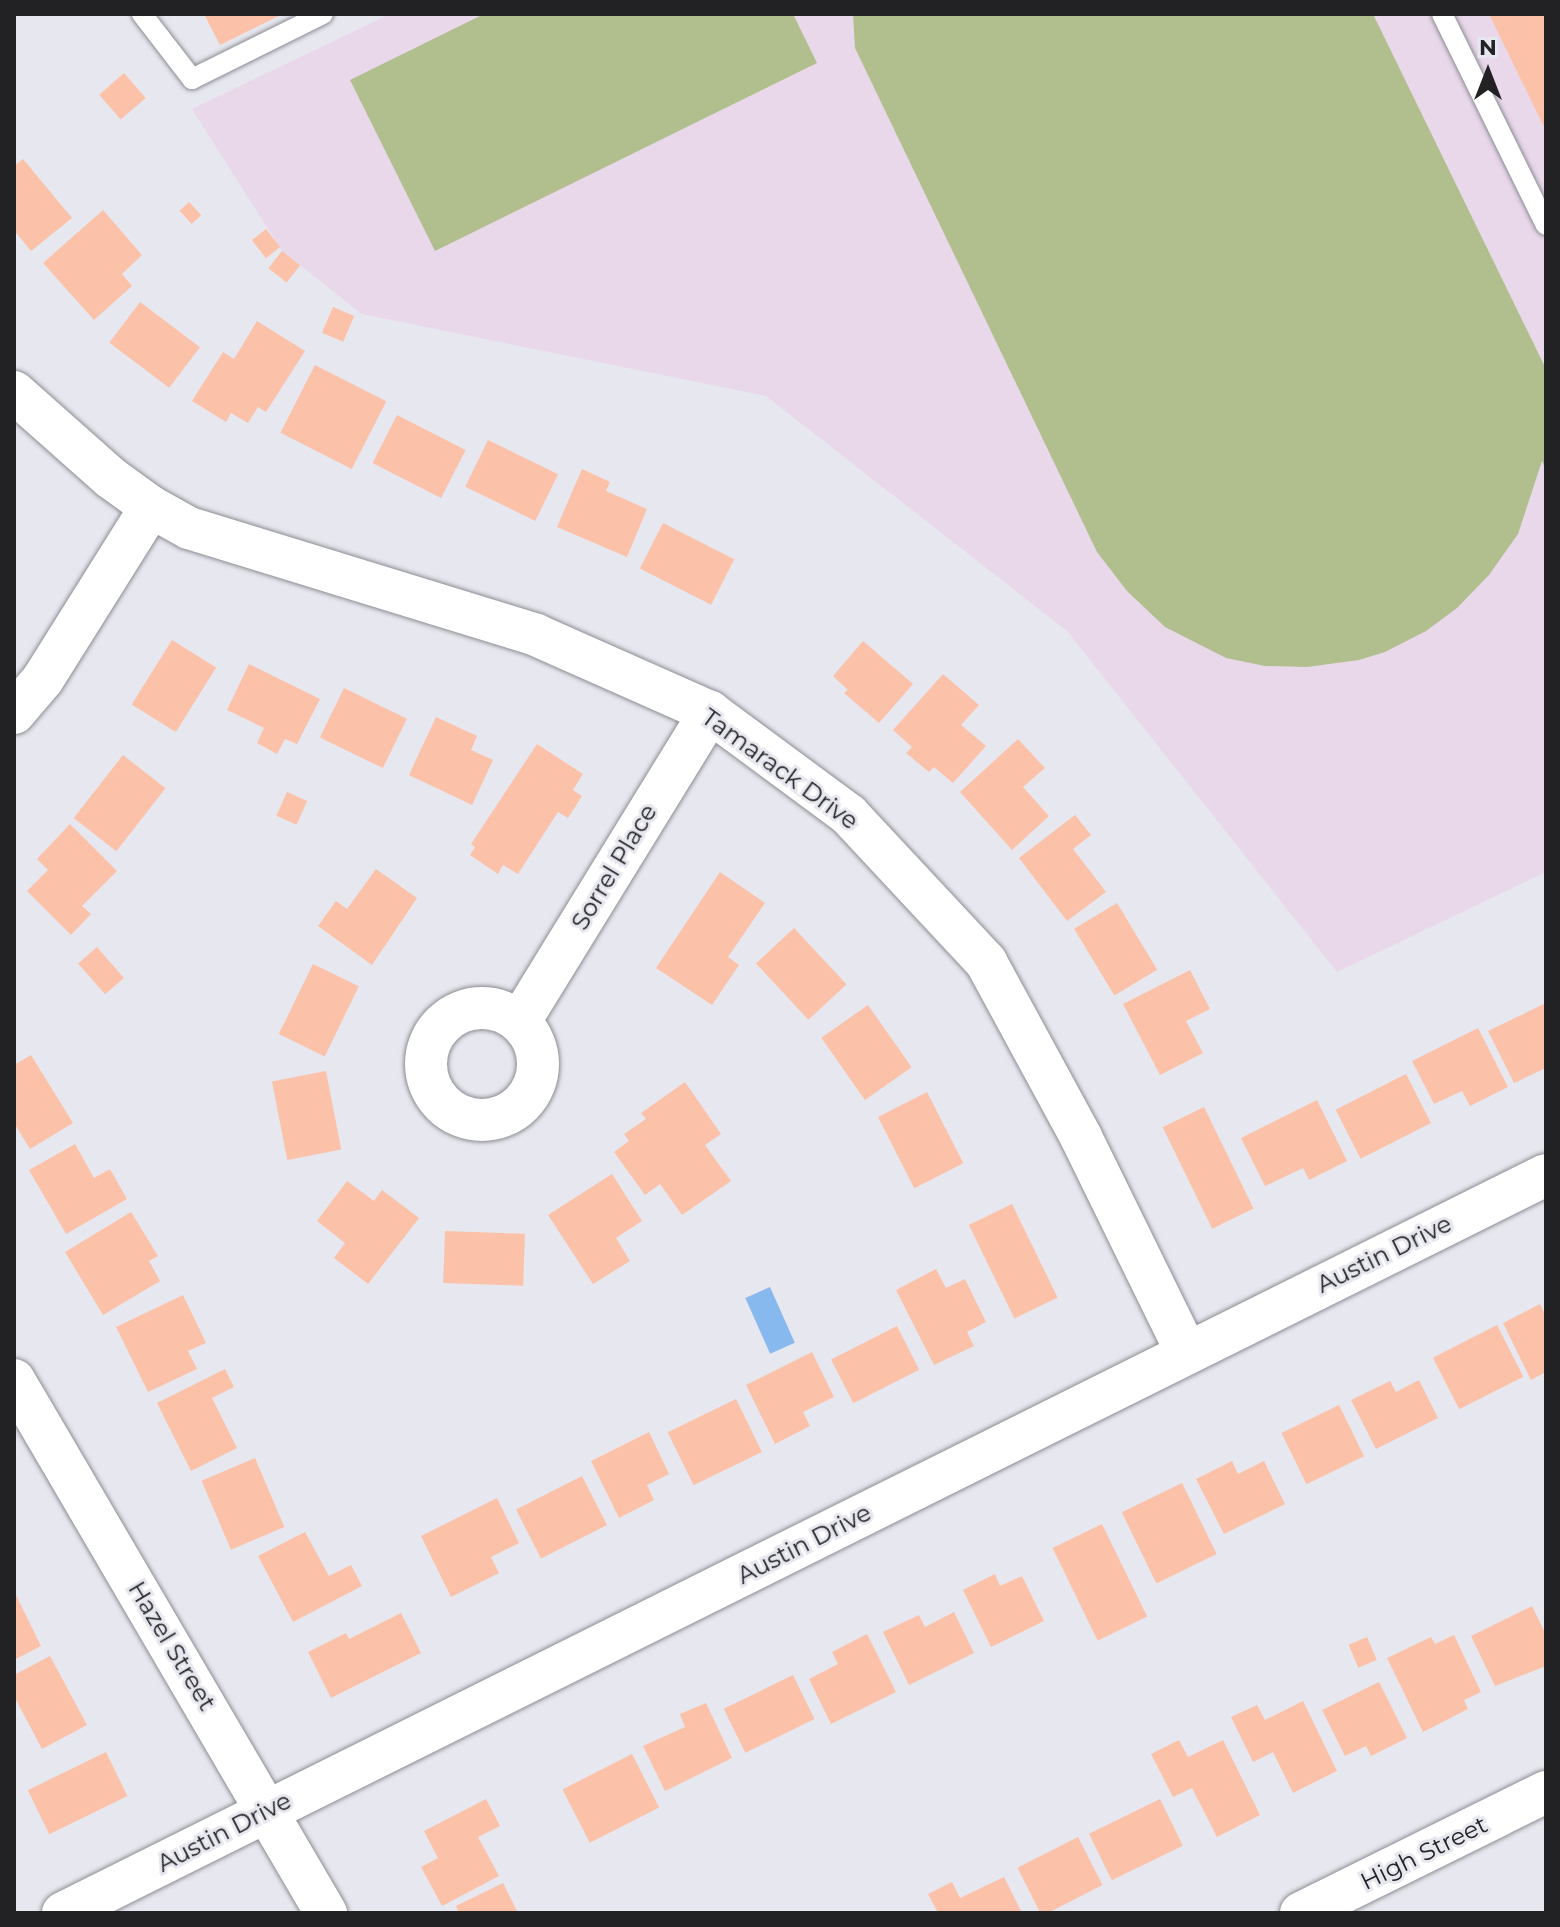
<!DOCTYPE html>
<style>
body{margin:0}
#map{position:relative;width:1560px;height:1927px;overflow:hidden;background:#e7e7ef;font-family:Montserrat,sans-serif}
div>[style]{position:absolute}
.education>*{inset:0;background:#e9d8ea}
.green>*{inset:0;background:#b0bf8d}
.water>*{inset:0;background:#88b9ee;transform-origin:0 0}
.building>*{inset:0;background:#fbc2a9;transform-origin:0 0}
.roads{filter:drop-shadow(0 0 2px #8c8d94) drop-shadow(0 0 2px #8c8d94)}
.lane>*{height:20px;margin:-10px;padding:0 10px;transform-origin:10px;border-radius:10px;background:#fff}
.street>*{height:42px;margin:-21px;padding:0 21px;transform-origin:21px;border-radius:21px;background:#fff}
.street>.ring{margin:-21px;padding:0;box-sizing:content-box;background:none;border:42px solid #fff;border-radius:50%}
span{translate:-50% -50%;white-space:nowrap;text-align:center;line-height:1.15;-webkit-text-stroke:6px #e7e7ef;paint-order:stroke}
.street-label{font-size:24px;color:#222225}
.frame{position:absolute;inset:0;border:16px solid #222225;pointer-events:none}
.north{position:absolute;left:1448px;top:32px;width:80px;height:80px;-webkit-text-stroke:6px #e7e7ef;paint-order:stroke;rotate:0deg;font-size:22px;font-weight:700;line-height:32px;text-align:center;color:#222225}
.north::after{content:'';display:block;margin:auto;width:28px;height:36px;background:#222225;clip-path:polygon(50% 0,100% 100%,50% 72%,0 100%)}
</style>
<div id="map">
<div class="education">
<i style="clip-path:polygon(390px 14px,1546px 14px,1546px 872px,1337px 972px,1067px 631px,766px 396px,362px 314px,282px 251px,192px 109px)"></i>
</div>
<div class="green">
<i style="clip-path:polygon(484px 14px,793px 14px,817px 63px,435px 251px,350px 80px)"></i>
<i style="clip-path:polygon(853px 14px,1373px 14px,1546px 369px,1546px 470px,1542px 461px,1518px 534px,1489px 575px,1457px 608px,1426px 631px,1385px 652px,1359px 660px,1307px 667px,1265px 666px,1226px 658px,1165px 627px,1127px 591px,1097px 552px,855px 48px)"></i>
</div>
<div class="water">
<i style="left:770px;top:1287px;width:61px;height:27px;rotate:66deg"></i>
</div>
<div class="building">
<i style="clip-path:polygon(204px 14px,283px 14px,220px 45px)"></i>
<i style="clip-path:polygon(1489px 14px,1546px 14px,1546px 131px)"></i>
<i style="left:124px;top:73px;width:33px;height:33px;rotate:49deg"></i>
<i style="clip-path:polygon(23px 159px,72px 218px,31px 251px,14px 230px,14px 166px)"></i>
<i style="left:189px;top:202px;width:18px;height:13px;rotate:47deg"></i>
<i style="clip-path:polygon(103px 210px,142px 255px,122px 274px,132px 286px,94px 320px,43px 263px)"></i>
<i style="left:266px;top:229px;width:23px;height:18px;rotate:52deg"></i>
<i style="left:282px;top:251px;width:23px;height:22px;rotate:38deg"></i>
<i style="left:140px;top:302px;width:75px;height:51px;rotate:37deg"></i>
<i style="left:333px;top:307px;width:23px;height:28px;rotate:23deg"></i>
<i style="clip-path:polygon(257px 321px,305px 351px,266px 412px,258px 407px,248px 423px,231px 413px,226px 422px,192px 401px,223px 352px,234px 359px)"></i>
<i style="left:315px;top:365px;width:80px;height:76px;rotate:27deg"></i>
<i style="left:397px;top:415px;width:77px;height:54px;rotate:27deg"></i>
<i style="left:488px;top:440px;width:78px;height:52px;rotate:26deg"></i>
<i style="clip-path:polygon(582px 469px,610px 482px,606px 491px,647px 509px,627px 557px,557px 527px)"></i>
<i style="left:663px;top:523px;width:80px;height:51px;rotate:27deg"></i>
<i style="left:172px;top:640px;width:52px;height:76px;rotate:32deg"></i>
<i style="clip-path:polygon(863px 641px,913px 684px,879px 723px,844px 693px,848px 690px,833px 676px)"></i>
<i style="clip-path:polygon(249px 664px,320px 699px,297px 744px,285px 739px,277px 754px,257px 743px,264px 728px,227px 710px)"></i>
<i style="clip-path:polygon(943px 674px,979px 705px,961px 725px,986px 746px,953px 783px,934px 767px,929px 772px,906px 753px,912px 747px,893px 730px)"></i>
<i style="left:344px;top:688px;width:70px;height:55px;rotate:26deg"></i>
<i style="clip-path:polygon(436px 717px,477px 736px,471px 750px,493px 760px,472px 805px,409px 775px)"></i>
<i style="clip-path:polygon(1018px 739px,1045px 768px,1023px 787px,1049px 816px,1012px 850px,960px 792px)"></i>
<i style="clip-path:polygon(537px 744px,583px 774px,573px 790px,582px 796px,568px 818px,558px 812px,518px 874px,503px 865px,498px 874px,470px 855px,475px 847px,471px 844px)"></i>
<i style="left:123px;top:755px;width:54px;height:80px;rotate:38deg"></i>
<i style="left:287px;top:792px;width:22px;height:26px;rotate:24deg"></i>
<i style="clip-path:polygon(1075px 815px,1091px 835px,1073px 849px,1106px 892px,1067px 921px,1019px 858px)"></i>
<i style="clip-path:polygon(70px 824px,117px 871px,82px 906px,91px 914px,71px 935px,27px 891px,48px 870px,37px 859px)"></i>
<i style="clip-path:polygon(376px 869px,417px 898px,372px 965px,318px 926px,336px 901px,347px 909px)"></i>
<i style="clip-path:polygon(720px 872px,765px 903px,728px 957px,739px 965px,712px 1005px,656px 968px)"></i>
<i style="left:1117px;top:903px;width:78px;height:50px;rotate:59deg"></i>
<i style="left:794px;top:928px;width:77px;height:52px;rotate:47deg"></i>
<i style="left:97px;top:947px;width:41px;height:25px;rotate:49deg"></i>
<i style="left:313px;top:964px;width:51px;height:78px;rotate:26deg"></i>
<i style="clip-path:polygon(1190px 970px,1210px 1009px,1186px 1021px,1203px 1053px,1160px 1075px,1123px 1004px)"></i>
<i style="clip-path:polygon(1546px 1003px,1546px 1068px,1514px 1083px,1488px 1031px)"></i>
<i style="left:868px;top:1005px;width:76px;height:57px;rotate:55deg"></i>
<i style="clip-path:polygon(1478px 1028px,1508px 1087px,1470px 1106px,1462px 1091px,1434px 1104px,1412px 1061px)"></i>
<i style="clip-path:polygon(31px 1055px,73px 1123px,30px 1149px,14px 1123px,14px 1065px)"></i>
<i style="left:326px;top:1071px;width:80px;height:55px;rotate:79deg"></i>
<i style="left:1406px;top:1074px;width:55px;height:79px;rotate:63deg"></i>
<i style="clip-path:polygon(685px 1082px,721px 1134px,705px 1145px,731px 1181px,682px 1215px,660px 1184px,645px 1195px,614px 1152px,629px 1141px,624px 1134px,646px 1119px,641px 1113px)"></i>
<i style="left:927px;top:1092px;width:80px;height:55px;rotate:63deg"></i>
<i style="clip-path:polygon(1317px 1100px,1347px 1161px,1309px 1180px,1303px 1168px,1265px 1186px,1241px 1138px)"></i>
<i style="left:1204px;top:1107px;width:113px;height:46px;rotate:64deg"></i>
<i style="clip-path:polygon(75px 1144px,94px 1178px,110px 1169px,127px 1199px,66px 1234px,29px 1170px)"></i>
<i style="clip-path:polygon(612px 1174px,642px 1221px,616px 1238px,630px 1261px,593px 1284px,548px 1215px)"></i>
<i style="clip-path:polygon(347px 1181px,374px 1201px,382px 1190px,419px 1218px,368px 1284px,334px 1258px,345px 1243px,317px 1221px)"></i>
<i style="left:1012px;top:1204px;width:104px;height:48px;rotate:64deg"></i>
<i style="clip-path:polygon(131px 1212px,158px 1256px,149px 1261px,160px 1281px,103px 1315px,65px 1252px)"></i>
<i style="left:445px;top:1231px;width:80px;height:52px;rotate:2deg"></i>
<i style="clip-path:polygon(936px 1269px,946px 1288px,965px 1279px,986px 1322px,967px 1332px,974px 1346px,934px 1365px,896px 1290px)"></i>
<i style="clip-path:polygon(183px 1295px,206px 1343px,188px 1351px,197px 1369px,148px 1392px,116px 1327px)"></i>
<i style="clip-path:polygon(1540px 1304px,1546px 1316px,1546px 1372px,1531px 1380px,1503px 1323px)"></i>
<i style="left:1497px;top:1325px;width:58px;height:72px;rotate:63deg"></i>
<i style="left:897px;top:1326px;width:49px;height:74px;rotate:63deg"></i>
<i style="clip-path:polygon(812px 1352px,834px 1397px,803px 1412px,810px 1426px,775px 1444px,746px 1385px)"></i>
<i style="clip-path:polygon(225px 1369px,234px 1387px,212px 1398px,237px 1448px,191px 1471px,157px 1403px)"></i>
<i style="clip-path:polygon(1419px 1380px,1438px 1418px,1376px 1449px,1351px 1400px,1390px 1381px,1396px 1392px)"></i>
<i style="left:736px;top:1399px;width:59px;height:76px;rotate:64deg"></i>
<i style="left:1339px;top:1405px;width:57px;height:64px;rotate:64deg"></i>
<i style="clip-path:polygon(649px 1432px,669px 1474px,647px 1485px,654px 1500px,619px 1518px,591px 1461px)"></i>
<i style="left:255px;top:1458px;width:75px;height:58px;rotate:67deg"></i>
<i style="clip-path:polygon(1232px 1461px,1238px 1474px,1264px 1461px,1285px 1504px,1224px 1534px,1196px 1479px)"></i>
<i style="left:582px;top:1476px;width:55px;height:74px;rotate:63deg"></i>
<i style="left:1182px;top:1483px;width:79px;height:67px;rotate:64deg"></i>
<i style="clip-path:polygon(497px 1498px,519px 1543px,491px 1557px,499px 1573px,451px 1597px,421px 1536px)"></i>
<i style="left:1102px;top:1524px;width:103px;height:55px;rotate:64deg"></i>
<i style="clip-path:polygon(305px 1532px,329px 1576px,351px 1565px,362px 1586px,293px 1622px,258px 1556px)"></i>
<i style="clip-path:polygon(995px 1574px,1000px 1586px,1022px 1576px,1044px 1621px,991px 1647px,963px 1590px)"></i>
<i style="clip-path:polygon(14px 1591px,41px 1646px,14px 1660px)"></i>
<i style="clip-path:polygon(1532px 1606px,1546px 1635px,1546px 1666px,1495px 1686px,1471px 1636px)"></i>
<i style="clip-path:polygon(954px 1612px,974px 1653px,909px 1685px,883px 1632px,919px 1615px,925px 1627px)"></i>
<i style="clip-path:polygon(401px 1613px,421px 1653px,331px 1698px,308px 1652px,346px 1633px,349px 1639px)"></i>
<i style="clip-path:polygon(867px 1634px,896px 1692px,831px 1724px,809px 1679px,838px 1664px,832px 1652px)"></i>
<i style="clip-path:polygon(1454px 1635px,1481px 1692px,1464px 1700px,1468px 1709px,1423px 1732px,1387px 1658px,1431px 1637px,1435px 1644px)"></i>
<i style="left:1367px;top:1637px;width:25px;height:20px;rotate:67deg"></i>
<i style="clip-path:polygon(50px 1656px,87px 1725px,42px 1749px,14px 1696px,14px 1675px)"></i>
<i style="left:793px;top:1675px;width:49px;height:77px;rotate:64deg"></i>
<i style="clip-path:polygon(1379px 1682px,1407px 1738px,1371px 1756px,1366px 1746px,1345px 1756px,1322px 1710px)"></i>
<i style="clip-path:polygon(1303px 1701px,1337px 1771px,1293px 1793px,1273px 1752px,1253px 1762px,1231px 1717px,1257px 1705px,1265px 1720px)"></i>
<i style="clip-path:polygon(706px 1703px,732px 1758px,665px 1791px,643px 1746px,685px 1727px,680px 1714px)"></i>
<i style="clip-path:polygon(1179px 1740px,1188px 1757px,1223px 1740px,1260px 1815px,1217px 1837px,1192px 1788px,1173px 1797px,1151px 1754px)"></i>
<i style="left:106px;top:1752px;width:49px;height:87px;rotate:64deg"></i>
<i style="left:632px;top:1754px;width:60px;height:78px;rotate:63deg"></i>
<i style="clip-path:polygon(486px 1799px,500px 1826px,478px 1837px,499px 1876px,442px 1906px,421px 1867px,438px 1858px,424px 1831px)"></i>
<i style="left:1160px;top:1799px;width:52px;height:79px;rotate:64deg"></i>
<i style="left:1078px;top:1837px;width:54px;height:68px;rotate:63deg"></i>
<i style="clip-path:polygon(1004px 1877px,1022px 1913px,938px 1913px,928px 1894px,952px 1882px,960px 1898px)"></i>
<i style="clip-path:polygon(503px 1883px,518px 1913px,459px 1913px,456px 1906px)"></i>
</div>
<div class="roads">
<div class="lane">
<i style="left:142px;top:14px;width:82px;rotate:52.4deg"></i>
<i style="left:192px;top:79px;width:146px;rotate:-26.4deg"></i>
<i style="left:1442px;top:14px;width:235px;rotate:63.8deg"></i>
</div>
<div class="street">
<i style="left:14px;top:392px;width:130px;rotate:41.6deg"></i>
<i style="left:111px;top:478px;width:49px;rotate:35.9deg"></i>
<i style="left:151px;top:507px;width:43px;rotate:28.9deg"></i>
<i style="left:189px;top:528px;width:363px;rotate:17.1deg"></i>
<i style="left:536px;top:635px;width:190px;rotate:23.9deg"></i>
<i style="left:710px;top:712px;width:173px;rotate:36.5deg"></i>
<i style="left:849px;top:815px;width:201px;rotate:47deg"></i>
<i style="left:986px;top:962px;width:199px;rotate:61.5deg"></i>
<i style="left:1081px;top:1137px;width:238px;rotate:63.9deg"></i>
<i style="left:14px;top:713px;width:45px;rotate:-49.5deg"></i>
<i style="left:43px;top:679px;width:203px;rotate:-57.9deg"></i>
<i class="ring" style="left:426px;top:1008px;width:70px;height:70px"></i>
<i style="left:520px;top:1021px;width:363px;rotate:-58.4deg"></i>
<i style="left:14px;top:1380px;width:618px;rotate:59.66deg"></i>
<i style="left:63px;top:1913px;width:1656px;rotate:-26.46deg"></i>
<i style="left:1301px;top:1913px;width:273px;rotate:-26.3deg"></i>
</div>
</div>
<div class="street-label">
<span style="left:780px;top:769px;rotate:36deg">Tamarack Drive</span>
<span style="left:614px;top:867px;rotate:-59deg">Sorrel Place</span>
<span style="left:1384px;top:1254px;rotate:-26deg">Austin Drive</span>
<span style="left:804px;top:1544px;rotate:-27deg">Austin Drive</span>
<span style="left:172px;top:1646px;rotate:59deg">Hazel Street</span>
<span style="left:224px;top:1832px;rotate:-27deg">Austin Drive</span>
<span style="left:1424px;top:1853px;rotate:-26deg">High Street</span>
</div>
<div class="frame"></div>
<div class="north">N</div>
</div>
